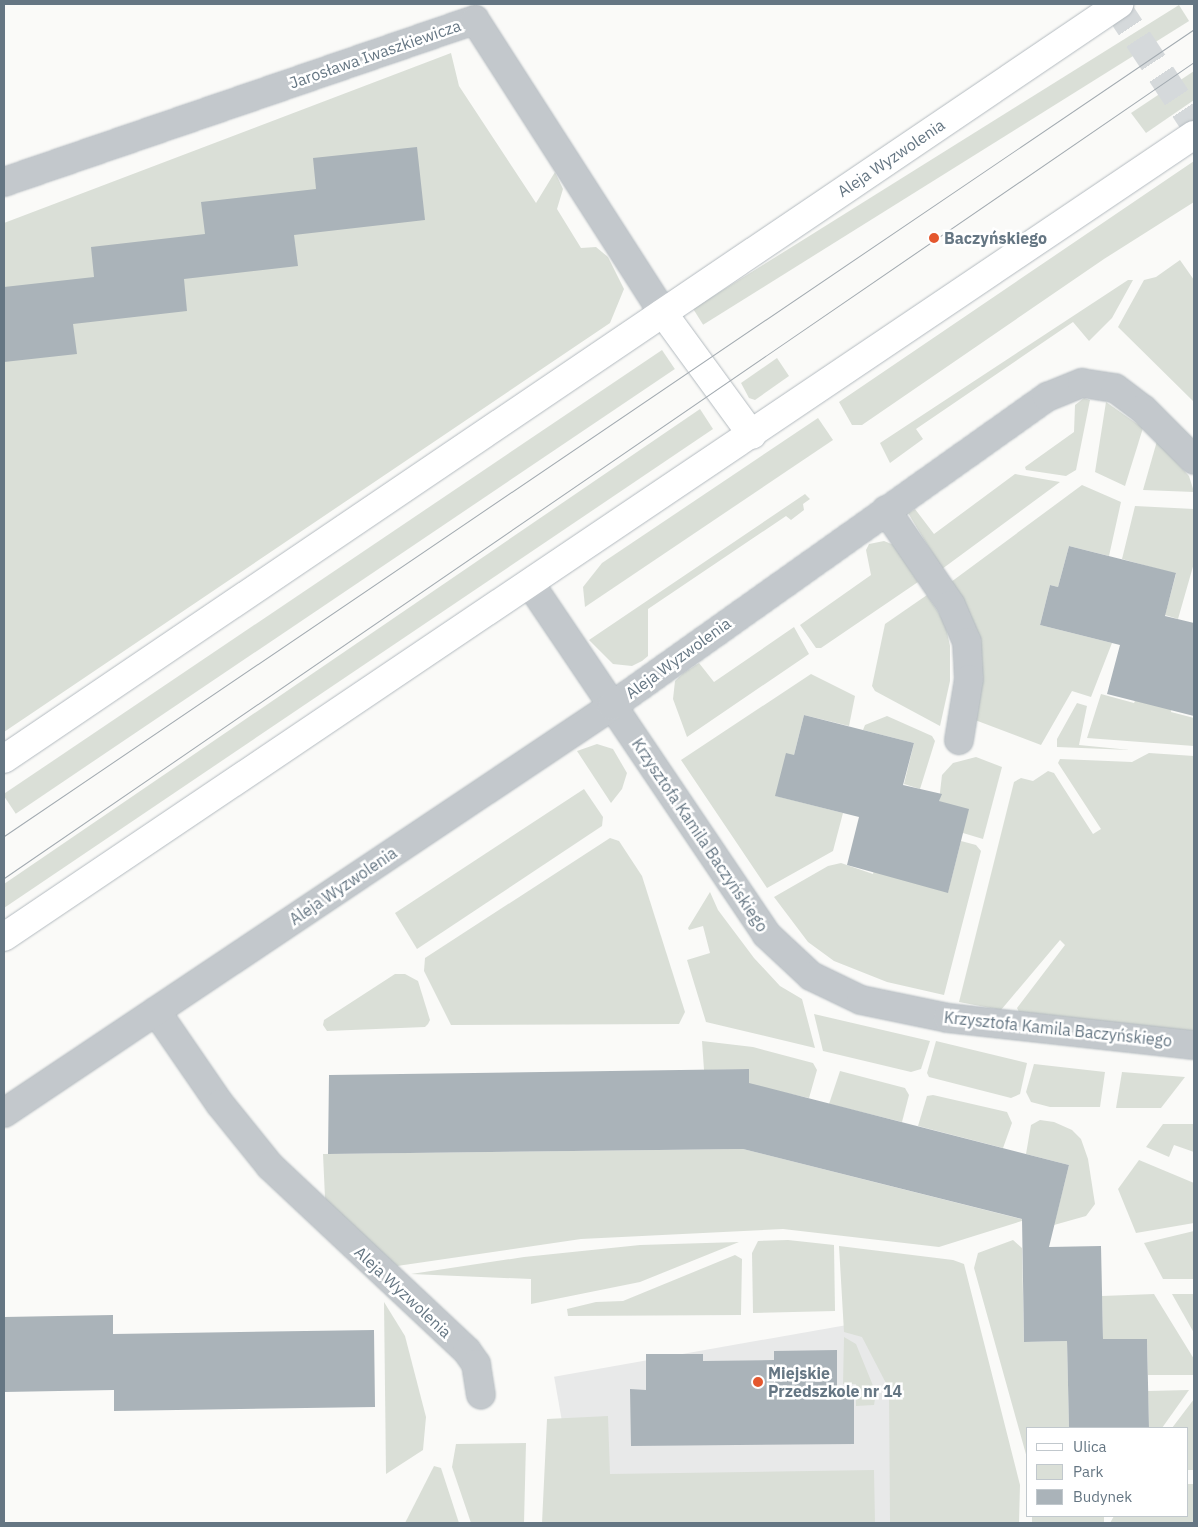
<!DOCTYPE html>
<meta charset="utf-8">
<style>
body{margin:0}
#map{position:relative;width:1198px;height:1527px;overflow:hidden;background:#fafaf8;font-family:"IBM Plex Sans",sans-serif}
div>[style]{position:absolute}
.built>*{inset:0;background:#e8e9e9;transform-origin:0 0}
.green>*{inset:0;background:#dadfd7;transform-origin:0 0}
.building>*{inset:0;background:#aab3b9}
.street-tunnel>*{height:28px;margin-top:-14px;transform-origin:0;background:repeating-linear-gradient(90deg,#d5d9db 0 28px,transparent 0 42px)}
.roads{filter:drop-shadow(0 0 1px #b3babf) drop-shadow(0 0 1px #b3babf)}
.street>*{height:28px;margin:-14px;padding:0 14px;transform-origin:14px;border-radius:14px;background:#c3c8cc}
.secondary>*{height:28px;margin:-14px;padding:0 14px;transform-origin:14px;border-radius:14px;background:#fff}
.tram>*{height:1px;margin:-0.5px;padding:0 0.5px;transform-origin:0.5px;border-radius:0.5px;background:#a2aab0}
.dots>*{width:14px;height:14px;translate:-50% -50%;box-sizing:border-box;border:2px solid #fff;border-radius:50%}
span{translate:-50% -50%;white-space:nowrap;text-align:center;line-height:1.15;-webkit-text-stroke:5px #fff;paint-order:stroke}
.street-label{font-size:16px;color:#657683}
.poi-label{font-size:16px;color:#657683;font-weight:700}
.left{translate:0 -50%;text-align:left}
.frame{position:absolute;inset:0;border:5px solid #657683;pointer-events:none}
.legend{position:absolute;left:1026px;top:1427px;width:162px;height:90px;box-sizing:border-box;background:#fff;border:1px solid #c1c8cd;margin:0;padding:6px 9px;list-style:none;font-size:15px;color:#657683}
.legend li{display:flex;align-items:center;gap:10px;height:25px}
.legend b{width:25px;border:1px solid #c1c8cd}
</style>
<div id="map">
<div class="built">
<i style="left:949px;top:1307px;width:219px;height:401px;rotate:80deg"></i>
</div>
<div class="green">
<i style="left:1179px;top:5px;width:19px;height:573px;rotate:58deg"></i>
<i style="clip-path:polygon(451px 53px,459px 86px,536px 203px,555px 172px,563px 189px,557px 209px,581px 248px,596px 247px,608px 257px,624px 289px,610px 323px,4px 732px,4px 223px)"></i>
<i style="clip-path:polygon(1194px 71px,1194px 100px,1146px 133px,1131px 113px)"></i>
<i style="clip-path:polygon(1194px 161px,1194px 202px,1104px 259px,862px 425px,852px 425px,839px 402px)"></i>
<i style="clip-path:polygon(1180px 260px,1194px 280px,1194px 402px,1118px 327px,1144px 280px,1156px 277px)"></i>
<i style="clip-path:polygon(1128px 280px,1133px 280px,1112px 318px,1089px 341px,1073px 322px,916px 429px,923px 439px,890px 463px,880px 443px)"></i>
<i style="left:662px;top:350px;width:23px;height:795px;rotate:56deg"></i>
<i style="clip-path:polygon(777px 358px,789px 376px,755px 400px,749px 398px,741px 383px)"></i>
<i style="clip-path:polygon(1084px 398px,1090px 400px,1076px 470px,1066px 476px,1026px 470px,1025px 467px,1074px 432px,1075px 405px)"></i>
<i style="clip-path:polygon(1106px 402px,1143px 428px,1125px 486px,1095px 472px)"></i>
<i style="clip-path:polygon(700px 409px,713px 429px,4px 908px,4px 884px)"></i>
<i style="clip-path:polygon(818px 418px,833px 440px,585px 607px,583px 587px,602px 563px)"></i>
<i style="clip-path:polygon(1157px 441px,1189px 476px,1194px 492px,1143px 490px)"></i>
<i style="clip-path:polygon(1015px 474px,1060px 482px,942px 569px,908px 513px,915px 509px,934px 534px)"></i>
<i style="clip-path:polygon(1082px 485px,1121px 502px,1109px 556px,1069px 546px,1058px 587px,1050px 585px,1040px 625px,1112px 643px,1091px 697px,1072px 691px,1041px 745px,975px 720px,951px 582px)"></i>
<i style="clip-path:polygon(805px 494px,810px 499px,803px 504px,804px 510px,791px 520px,786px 516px,648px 609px,648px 656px,642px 661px,632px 666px,613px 664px,589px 640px)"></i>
<i style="clip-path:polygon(1135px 506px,1194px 509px,1194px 563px,1178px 619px,1165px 615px,1176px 574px,1122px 559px)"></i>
<i style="clip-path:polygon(884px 541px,894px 545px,918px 582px,821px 648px,816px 648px,800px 625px,871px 575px,866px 550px,869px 544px)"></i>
<i style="clip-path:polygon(927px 595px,945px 623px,950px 646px,950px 681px,940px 726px,875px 691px,872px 686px,885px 624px)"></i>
<i style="clip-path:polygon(794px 627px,809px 654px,687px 737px,673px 699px,675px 681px,682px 674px,699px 663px,714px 682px)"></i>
<i style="clip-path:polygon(811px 674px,855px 696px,849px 726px,804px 715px,794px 755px,776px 796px,843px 813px,833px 851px,767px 888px,681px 760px)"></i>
<i style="clip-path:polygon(1101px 694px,1134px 703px,1137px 696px,1172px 704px,1171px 712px,1194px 718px,1194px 746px,1087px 738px)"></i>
<i style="clip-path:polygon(1077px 703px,1087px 706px,1079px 745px,1130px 750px,1057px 747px,1057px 739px)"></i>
<i style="clip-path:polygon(887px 716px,932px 736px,935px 741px,920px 789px,904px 784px,914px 743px,863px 730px,865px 725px)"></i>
<i style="clip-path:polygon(597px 744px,613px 749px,627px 773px,622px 789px,611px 803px,577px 751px)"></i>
<i style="clip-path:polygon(1149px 753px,1194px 756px,1194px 1032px,1019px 1012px,1017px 1008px,1065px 945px,1060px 940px,1001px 1010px,959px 1002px,1014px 782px,1021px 778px,1033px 781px,1048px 771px,1054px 773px,1093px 834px,1101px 829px,1058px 763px,1060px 759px,1132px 762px)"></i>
<i style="clip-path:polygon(976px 757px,1002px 767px,983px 839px,963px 833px,939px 801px,942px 775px,953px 763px)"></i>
<i style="clip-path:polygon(584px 789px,603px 817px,602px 826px,417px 949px,395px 913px)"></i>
<i style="clip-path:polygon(610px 838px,619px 841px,642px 876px,685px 1012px,679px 1024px,451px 1025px,424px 971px,425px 958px)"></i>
<i style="clip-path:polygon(961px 841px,976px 845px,981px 851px,944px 995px,887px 982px,834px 961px,808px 942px,774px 897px,828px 866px,841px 863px,873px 874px,875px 866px,948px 892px)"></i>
<i style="clip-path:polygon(710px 892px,718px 910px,754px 958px,780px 986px,802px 999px,815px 1048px,706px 1022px,687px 960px,710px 953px,703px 926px,689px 930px,688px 928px)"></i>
<i style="clip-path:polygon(395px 974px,405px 974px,418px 981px,430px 1020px,428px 1024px,425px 1027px,327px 1031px,323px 1025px,324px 1020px)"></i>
<i style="clip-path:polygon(814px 1014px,930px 1041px,921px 1069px,911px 1072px,823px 1051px)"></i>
<i style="clip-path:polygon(702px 1041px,753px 1047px,813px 1063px,817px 1070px,809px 1098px,749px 1085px,748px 1069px,704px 1070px)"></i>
<i style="clip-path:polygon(936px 1041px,1027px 1063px,1020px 1094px,1011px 1098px,929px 1077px,927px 1073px)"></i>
<i style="clip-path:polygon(1034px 1064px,1105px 1072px,1100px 1107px,1050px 1107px,1031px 1102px,1026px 1092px)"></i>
<i style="clip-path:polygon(840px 1071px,905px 1088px,909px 1095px,902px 1122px,829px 1104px)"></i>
<i style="clip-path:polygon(1122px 1072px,1185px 1077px,1161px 1108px,1116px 1108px)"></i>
<i style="clip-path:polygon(933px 1095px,1007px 1112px,1012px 1123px,1003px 1148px,918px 1126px,927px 1096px)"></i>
<i style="clip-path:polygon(1040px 1120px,1054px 1122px,1072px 1130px,1081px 1139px,1088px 1159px,1095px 1204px,1086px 1216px,1054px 1225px,1069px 1165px,1026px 1154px,1031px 1125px)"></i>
<i style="clip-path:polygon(1163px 1124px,1194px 1124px,1194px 1152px,1174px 1145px,1169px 1157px,1146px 1147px)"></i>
<i style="clip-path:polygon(743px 1149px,1025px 1220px,939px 1247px,783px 1229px,581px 1239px,397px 1266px,332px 1210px,325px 1198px,323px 1154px)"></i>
<i style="clip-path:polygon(1139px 1160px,1194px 1183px,1194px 1223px,1136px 1233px,1118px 1189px)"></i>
<i style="clip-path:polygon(1194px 1231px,1194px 1279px,1163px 1279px,1144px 1243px)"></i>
<i style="clip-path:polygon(788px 1240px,834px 1245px,835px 1311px,753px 1313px,752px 1253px,758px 1241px)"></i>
<i style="clip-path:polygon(1013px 1240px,1022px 1248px,1024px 1342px,1067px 1341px,1069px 1428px,1027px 1428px,1027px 1458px,974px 1268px,978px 1253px)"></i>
<i style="clip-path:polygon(739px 1242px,640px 1282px,531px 1304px,531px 1279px,411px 1274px,524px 1257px,640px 1245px)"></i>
<i style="clip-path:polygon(839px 1246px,953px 1260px,964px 1264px,1020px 1485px,1019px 1523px,890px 1523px,889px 1389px,862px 1337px,844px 1332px)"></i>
<i style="clip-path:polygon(735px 1255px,742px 1259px,741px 1315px,568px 1316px,567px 1309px,596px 1302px,623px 1301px)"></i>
<i style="clip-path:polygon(1154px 1294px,1194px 1359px,1194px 1375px,1148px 1375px,1147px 1339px,1103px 1339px,1102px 1296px)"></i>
<i style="clip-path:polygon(1172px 1294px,1194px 1294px,1194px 1333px)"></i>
<i style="clip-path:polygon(384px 1302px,405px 1336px,426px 1417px,423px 1450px,386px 1474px)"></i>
<i style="clip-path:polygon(844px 1337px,856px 1344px,876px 1393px,874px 1405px,856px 1406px,856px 1384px,843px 1384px)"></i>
<i style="clip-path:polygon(1189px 1390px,1162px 1428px,1149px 1428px,1148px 1391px)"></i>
<i style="clip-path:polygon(1194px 1399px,1194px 1470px,1187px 1470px,1187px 1428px,1172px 1428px)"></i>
<i style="clip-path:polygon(608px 1416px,610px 1474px,874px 1470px,875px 1523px,542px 1523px,547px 1419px)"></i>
<i style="clip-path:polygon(526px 1443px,524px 1523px,471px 1523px,452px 1467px,456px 1444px)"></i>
<i style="clip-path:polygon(434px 1466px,441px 1468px,459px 1523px,405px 1523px)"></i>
<i style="clip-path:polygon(1187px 1484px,1194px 1484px,1194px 1523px,1110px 1523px,1114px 1516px,1187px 1516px)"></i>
<i style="left:1032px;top:1516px;width:72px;height:7px"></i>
</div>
<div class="building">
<i style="clip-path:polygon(417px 147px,425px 220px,294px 235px,298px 266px,184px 279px,187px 311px,73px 324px,77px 354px,4px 362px,4px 287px,94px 277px,91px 247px,205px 234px,201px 202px,316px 189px,313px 158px)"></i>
<i style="clip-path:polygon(1069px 546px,1176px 573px,1165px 616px,1194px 623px,1194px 716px,1107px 694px,1120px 645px,1040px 625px,1050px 585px,1058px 587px)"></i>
<i style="clip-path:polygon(804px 715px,914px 743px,903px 785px,942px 794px,939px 801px,969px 809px,948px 893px,847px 865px,859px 817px,775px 796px,786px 753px,794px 755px)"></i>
<i style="clip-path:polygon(749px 1069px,749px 1083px,1069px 1165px,1049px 1247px,1101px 1246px,1103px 1339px,1147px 1339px,1149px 1428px,1069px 1428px,1067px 1341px,1024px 1342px,1022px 1219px,743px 1149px,328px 1154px,329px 1075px)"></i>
<i style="clip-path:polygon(113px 1315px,113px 1334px,374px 1330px,375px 1407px,114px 1411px,114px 1390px,4px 1392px,4px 1317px)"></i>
<i style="clip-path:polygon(837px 1350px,837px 1386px,854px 1386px,854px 1444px,631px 1446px,630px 1389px,646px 1390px,646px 1354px,703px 1354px,703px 1361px,774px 1360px,774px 1351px)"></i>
</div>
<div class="street-tunnel">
<i style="left:1115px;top:4px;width:144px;rotate:56.6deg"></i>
</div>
<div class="roads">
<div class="street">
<i style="left:4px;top:182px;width:498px;rotate:-19deg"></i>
<i style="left:475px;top:20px;width:348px;rotate:57.3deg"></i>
<i style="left:886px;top:510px;width:115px;rotate:55.6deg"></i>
<i style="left:951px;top:605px;width:40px;rotate:66.6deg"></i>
<i style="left:967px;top:642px;width:37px;rotate:87deg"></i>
<i style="left:969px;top:679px;width:62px;rotate:99.3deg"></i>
<i style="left:531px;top:585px;width:421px;rotate:56deg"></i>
<i style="left:766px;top:934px;width:62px;rotate:43deg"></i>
<i style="left:811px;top:976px;width:55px;rotate:25.6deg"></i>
<i style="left:861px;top:1000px;width:89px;rotate:11.7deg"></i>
<i style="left:948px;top:1018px;width:247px;rotate:6.3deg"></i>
<i style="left:156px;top:1011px;width:113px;rotate:55.5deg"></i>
<i style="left:220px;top:1104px;width:80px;rotate:51.1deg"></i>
<i style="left:270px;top:1166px;width:270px;rotate:43.2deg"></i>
<i style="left:467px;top:1351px;width:16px;rotate:55deg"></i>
<i style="left:476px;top:1364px;width:31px;rotate:81deg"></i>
<i style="left:4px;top:1113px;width:732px;rotate:-33.8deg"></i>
<i style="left:612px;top:706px;width:534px;rotate:-35.39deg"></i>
<i style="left:1047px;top:397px;width:38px;rotate:-22deg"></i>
<i style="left:1082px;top:383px;width:33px;rotate:9deg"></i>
<i style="left:1115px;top:388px;width:35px;rotate:37deg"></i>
<i style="left:1143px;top:409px;width:72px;rotate:45deg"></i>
</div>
<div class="secondary">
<i style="left:663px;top:313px;width:151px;rotate:53.9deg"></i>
<i style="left:4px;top:759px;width:1347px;rotate:-34.1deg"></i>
<i style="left:4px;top:937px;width:1435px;rotate:-33.98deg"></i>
</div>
</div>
<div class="tram">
<i style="left:4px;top:836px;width:1438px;rotate:-34.14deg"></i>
<i style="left:4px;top:878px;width:1443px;rotate:-34.44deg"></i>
</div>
<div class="dots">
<i style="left:934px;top:238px;background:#e4572e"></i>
<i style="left:758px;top:1382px;background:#e4572e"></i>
</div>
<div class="street-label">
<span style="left:375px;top:54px;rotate:-19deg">Jarosława Iwaszkiewicza</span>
<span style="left:891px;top:158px;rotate:-34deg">Aleja Wyzwolenia</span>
<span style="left:678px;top:658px;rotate:-36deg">Aleja Wyzwolenia</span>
<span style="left:700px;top:835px;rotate:56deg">Krzysztofa Kamila Baczyńskiego</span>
<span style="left:343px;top:886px;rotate:-34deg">Aleja Wyzwolenia</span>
<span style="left:1058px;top:1029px;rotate:6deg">Krzysztofa Kamila Baczyńskiego</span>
<span style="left:403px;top:1292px;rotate:43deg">Aleja Wyzwolenia</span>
</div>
<div class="poi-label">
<span class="left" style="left:944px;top:238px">Baczyńskiego</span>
<span class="left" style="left:768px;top:1382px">Miejskie<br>Przedszkole nr 14</span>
</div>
<div class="frame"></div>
<ul class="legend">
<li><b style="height:6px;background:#fff"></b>Ulica</li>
<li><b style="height:14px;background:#dadfd7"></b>Park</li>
<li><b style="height:14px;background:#aab3b9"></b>Budynek</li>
</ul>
</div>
